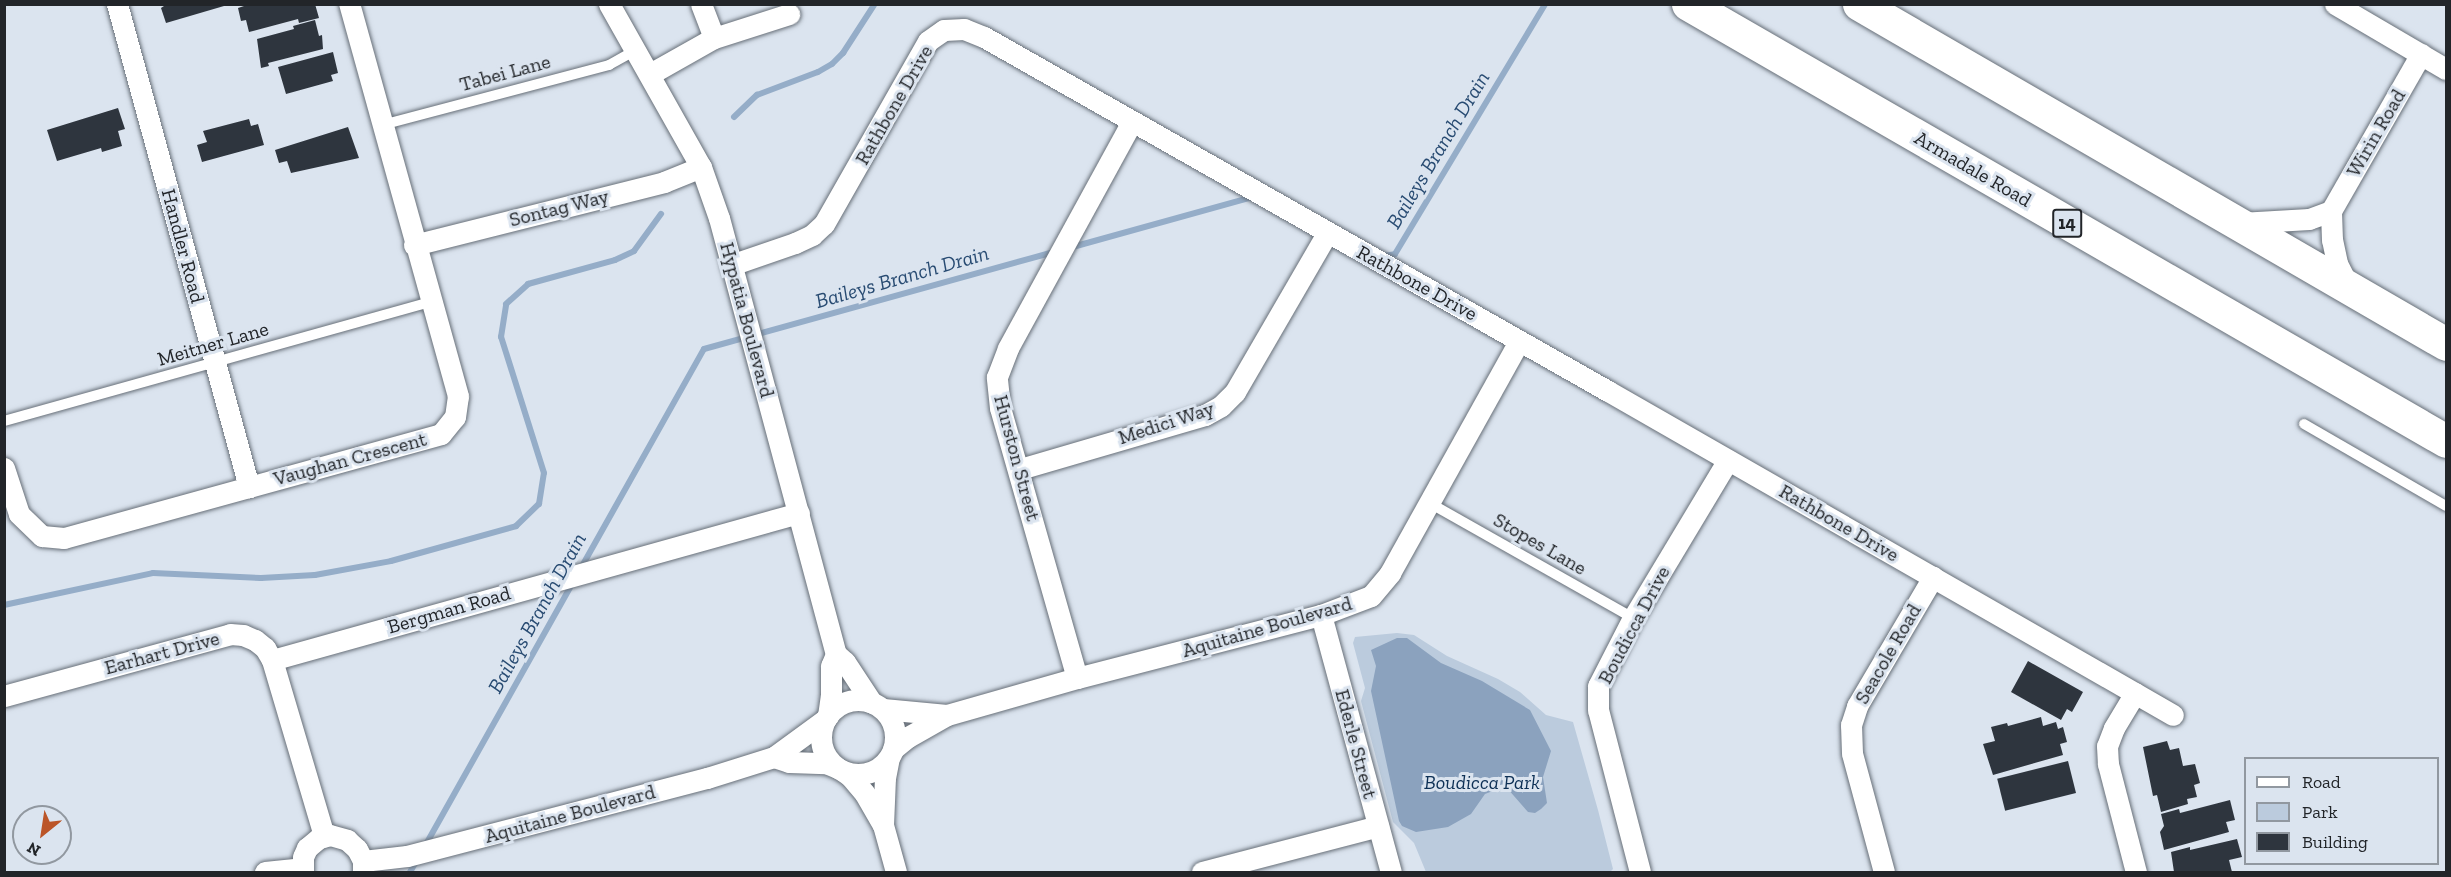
<!DOCTYPE html>
<style>
body{margin:0}
#map{position:relative;width:2451px;height:877px;overflow:hidden;background:#dbe4ef;font-family:"Zilla Slab",serif}
div>[style]{position:absolute}
.green>*{inset:0;background:#bbcbdd}
.forest>*{inset:0;background:#8ba2be}
.stream>*{height:6px;margin:-3px;padding:0 3px;transform-origin:3px;border-radius:3px;background:#95adc8}
.building>*{inset:0;background:#2e353e;transform-origin:0 0}
.roads{filter:drop-shadow(0 0 2px #676f78) drop-shadow(0 0 2px #676f78)}
.lane>*{height:10px;margin:-5px;padding:0 5px;transform-origin:5px;border-radius:5px;background:#fff}
.street>*{height:21px;margin:-10.5px;padding:0 10.5px;transform-origin:10.5px;border-radius:10.5px;background:#fff}
.street>.ring{margin:-10.5px;padding:0;box-sizing:content-box;background:none;border:21px solid #fff;border-radius:50%}
.highway>*{height:33px;margin:-16.5px;padding:0 16.5px;transform-origin:16.5px;border-radius:16.5px;background:#fff}
span{translate:-50% -50%;white-space:nowrap;text-align:center;line-height:1.15;-webkit-text-stroke:6px #dbe4ef;paint-order:stroke}
.shield-label span{padding:2px 4px;background:#dbe4ef;border:2px solid;border-radius:4px;-webkit-text-stroke-width:0}
.shield-label{font-size:18px;color:#222529;font-weight:700}
.street-label{font-size:20px;color:#222529}
.park-label{font-size:20px;color:#0d3055;font-style:italic}
.water-label{font-size:21px;color:#284b72;font-style:italic}
.frame{position:absolute;inset:0;border:6px solid #222529;pointer-events:none}
.legend{position:absolute;left:2244px;top:757px;width:195px;height:108px;box-sizing:border-box;background:#dbe4ef;border:2px solid #9198a0;margin:0;padding:8px 10px;list-style:none;font-size:18px;color:#222529}
.legend li{display:flex;align-items:center;gap:12px;height:30px}
.legend b{width:30px;border:2px solid #9198a0}
.north{position:absolute;left:12px;top:805px;width:60px;height:60px;box-sizing:border-box;background:#dbe4ef;border:2px solid #9198a0;border-radius:50%;rotate:210deg;font-size:16px;font-weight:700;line-height:24px;text-align:center;color:#222529}
.north::after{content:'';display:block;margin:auto;width:21px;height:27px;background:#bb5528;clip-path:polygon(50% 0,100% 100%,50% 72%,0 100%)}
</style>
<div id="map">
<div class="green">
<i style="clip-path:polygon(1397px 633px,1414px 635px,1447px 656px,1498px 679px,1520px 692px,1546px 715px,1573px 722px,1598px 810px,1613px 869px,1610px 872px,1426px 872px,1414px 843px,1393px 822px,1361px 701px,1365px 688px,1353px 643px,1355px 637px)"></i>
</div>
<div class="forest">
<i style="clip-path:polygon(1397px 638px,1407px 638px,1441px 663px,1482px 681px,1530px 710px,1551px 751px,1543px 777px,1547px 803px,1541px 809px,1535px 813px,1528px 812px,1507px 788px,1503px 787px,1485px 794px,1471px 814px,1448px 827px,1416px 832px,1402px 826px,1399px 821px,1371px 691px,1376px 666px,1371px 650px)"></i>
</div>
<div class="stream">
<i style="left:734px;top:117px;width:32px;rotate:-44deg"></i>
<i style="left:757px;top:95px;width:65px;rotate:-20.7deg"></i>
<i style="left:818px;top:72px;width:16px;rotate:-30deg"></i>
<i style="left:832px;top:64px;width:16px;rotate:-45deg"></i>
<i style="left:843px;top:53px;width:57px;rotate:-57.1deg"></i>
<i style="left:1069px;top:248px;width:191px;rotate:-15.5deg"></i>
<i style="left:1384px;top:256px;width:11px;rotate:-10deg"></i>
<i style="left:1395px;top:254px;width:292px;rotate:-59deg"></i>
<i style="left:581px;top:568px;width:251px;rotate:-60.7deg"></i>
<i style="left:704px;top:349px;width:363px;rotate:-15.5deg"></i>
<i style="left:4px;top:605px;width:152px;rotate:-12.1deg"></i>
<i style="left:153px;top:573px;width:108px;rotate:2.7deg"></i>
<i style="left:261px;top:578px;width:54px;rotate:-3.2deg"></i>
<i style="left:315px;top:575px;width:77px;rotate:-10.4deg"></i>
<i style="left:391px;top:561px;width:130px;rotate:-15.6deg"></i>
<i style="left:516px;top:526px;width:32px;rotate:-44deg"></i>
<i style="left:539px;top:504px;width:31px;rotate:-81deg"></i>
<i style="left:544px;top:473px;width:143px;rotate:-107.5deg"></i>
<i style="left:501px;top:337px;width:33px;rotate:-81deg"></i>
<i style="left:506px;top:304px;width:30px;rotate:-42deg"></i>
<i style="left:528px;top:284px;width:90px;rotate:-15.4deg"></i>
<i style="left:615px;top:260px;width:21px;rotate:-25deg"></i>
<i style="left:634px;top:251px;width:46px;rotate:-53.9deg"></i>
<i style="left:425px;top:846px;width:303px;rotate:-60.7deg"></i>
<i style="left:410px;top:872px;width:14px;rotate:-60deg"></i>
</div>
<div class="building">
<i style="clip-path:polygon(167px 4px,223px 4px,224px 6px,166px 23px,161px 8px)"></i>
<i style="clip-path:polygon(250px 4px,315px 4px,319px 18px,299px 23px,298px 19px,249px 32px,246px 20px,241px 21px,238px 8px)"></i>
<i style="clip-path:polygon(315px 20px,319px 36px,322px 35px,323px 49px,268px 63px,269px 66px,261px 68px,257px 39px,294px 29px,293px 26px)"></i>
<i style="clip-path:polygon(333px 52px,338px 73px,331px 75px,333px 81px,286px 94px,278px 67px)"></i>
<i style="clip-path:polygon(118px 108px,125px 129px,118px 131px,122px 146px,102px 152px,101px 148px,57px 161px,47px 130px)"></i>
<i style="clip-path:polygon(249px 119px,251px 126px,258px 124px,264px 145px,202px 162px,197px 145px,207px 142px,203px 131px)"></i>
<i style="clip-path:polygon(348px 127px,359px 158px,291px 173px,287px 161px,279px 163px,275px 150px)"></i>
<i style="clip-path:polygon(2028px 661px,2083px 692px,2072px 712px,2067px 709px,2061px 720px,2011px 692px)"></i>
<i style="clip-path:polygon(2041px 717px,2043px 726px,2056px 722px,2058px 729px,2063px 727px,2067px 742px,2060px 744px,2063px 755px,1993px 775px,1983px 744px,1995px 741px,1991px 727px,2007px 723px,2008px 726px)"></i>
<i style="clip-path:polygon(2167px 741px,2170px 750px,2179px 748px,2183px 766px,2195px 764px,2200px 783px,2194px 785px,2197px 797px,2187px 799px,2188px 804px,2161px 812px,2157px 795px,2153px 796px,2143px 747px)"></i>
<i style="left:2068px;top:761px;width:33px;height:73px;rotate:76deg"></i>
<i style="clip-path:polygon(2230px 800px,2235px 820px,2226px 822px,2229px 832px,2164px 850px,2160px 832px,2164px 826px,2161px 814px,2179px 809px,2180px 813px)"></i>
<i style="clip-path:polygon(2237px 839px,2242px 857px,2229px 860px,2232px 872px,2174px 872px,2171px 852px,2190px 847px,2190px 850px)"></i>
</div>
<div class="roads">
<div class="lane">
<i style="left:382px;top:125px;width:235px;rotate:-14.8deg"></i>
<i style="left:609px;top:65px;width:31px;rotate:-29deg"></i>
<i style="left:4px;top:421px;width:443px;rotate:-15.6deg"></i>
<i style="left:2304px;top:424px;width:164px;rotate:30deg"></i>
<i style="left:1428px;top:502px;width:236px;rotate:29.5deg"></i>
</div>
<div class="street">
<i style="left:117px;top:4px;width:501px;rotate:74.71deg"></i>
<i style="left:609px;top:4px;width:187px;rotate:60.6deg"></i>
<i style="left:701px;top:167px;width:54px;rotate:70.6deg"></i>
<i style="left:719px;top:218px;width:451px;rotate:75deg"></i>
<i style="left:836px;top:654px;width:12px;rotate:42deg"></i>
<i style="left:845px;top:662px;width:49px;rotate:56.6deg"></i>
<i style="left:701px;top:4px;width:36px;rotate:69deg"></i>
<i style="left:2335px;top:4px;width:129px;rotate:30.4deg"></i>
<i style="left:650px;top:74px;width:73px;rotate:-29.4deg"></i>
<i style="left:714px;top:38px;width:79px;rotate:-17.7deg"></i>
<i style="left:2240px;top:223px;width:69px;rotate:-3.3deg"></i>
<i style="left:2309px;top:219px;width:23px;rotate:-20deg"></i>
<i style="left:414px;top:245px;width:258px;rotate:-14.1deg"></i>
<i style="left:664px;top:182px;width:40px;rotate:-22deg"></i>
<i style="left:731px;top:265px;width:68px;rotate:-19deg"></i>
<i style="left:795px;top:243px;width:19px;rotate:-25deg"></i>
<i style="left:812px;top:235px;width:16px;rotate:-43deg"></i>
<i style="left:824px;top:224px;width:210px;rotate:-60.4deg"></i>
<i style="left:928px;top:41px;width:19px;rotate:-35deg"></i>
<i style="left:944px;top:30px;width:20px;rotate:-3deg"></i>
<i style="left:964px;top:29px;width:22px;rotate:22deg"></i>
<i style="left:984px;top:37px;width:717px;rotate:29.57deg"></i>
<i style="left:1608px;top:391px;width:651px;rotate:29.83deg"></i>
<i style="left:2349px;top:287px;width:27px;rotate:-117deg"></i>
<i style="left:2337px;top:263px;width:24px;rotate:-102deg"></i>
<i style="left:2332px;top:240px;width:29px;rotate:-92deg"></i>
<i style="left:2331px;top:211px;width:181px;rotate:-60.2deg"></i>
<i style="left:4px;top:468px;width:48px;rotate:71.9deg"></i>
<i style="left:19px;top:514px;width:32px;rotate:44deg"></i>
<i style="left:42px;top:536px;width:22px;rotate:5deg"></i>
<i style="left:64px;top:538px;width:391px;rotate:-15.4deg"></i>
<i style="left:441px;top:434px;width:22px;rotate:-51deg"></i>
<i style="left:455px;top:417px;width:21px;rotate:-82deg"></i>
<i style="left:458px;top:396px;width:407px;rotate:-105.5deg"></i>
<i style="left:1020px;top:469px;width:193px;rotate:-16.3deg"></i>
<i style="left:1205px;top:415px;width:18px;rotate:-29deg"></i>
<i style="left:1221px;top:406px;width:20px;rotate:-45deg"></i>
<i style="left:1235px;top:392px;width:184px;rotate:-59.9deg"></i>
<i style="left:1321px;top:615px;width:266px;rotate:74.8deg"></i>
<i style="left:272px;top:660px;width:547px;rotate:-15.59deg"></i>
<i style="left:1077px;top:678px;width:281px;rotate:-105.9deg"></i>
<i style="left:1000px;top:408px;width:31px;rotate:-96deg"></i>
<i style="left:997px;top:377px;width:31px;rotate:-69deg"></i>
<i style="left:1008px;top:348px;width:256px;rotate:-61.3deg"></i>
<i style="left:2135px;top:693px;width:41px;rotate:121deg"></i>
<i style="left:2114px;top:728px;width:19px;rotate:111deg"></i>
<i style="left:2107px;top:746px;width:18px;rotate:87deg"></i>
<i style="left:2108px;top:764px;width:112px;rotate:75.5deg"></i>
<i style="left:4px;top:696px;width:234px;rotate:-15.3deg"></i>
<i style="left:230px;top:634px;width:13px;rotate:4deg"></i>
<i style="left:243px;top:635px;width:13px;rotate:23deg"></i>
<i style="left:255px;top:640px;width:13px;rotate:39deg"></i>
<i style="left:265px;top:648px;width:14px;rotate:60deg"></i>
<i style="left:272px;top:660px;width:184px;rotate:73.5deg"></i>
<i class="ring" style="left:821px;top:700px;width:53px;height:53px"></i>
<i style="left:883px;top:709px;width:64px;rotate:5.4deg"></i>
<i style="left:828px;top:716px;width:21px;rotate:-82deg"></i>
<i style="left:831px;top:695px;width:29px;rotate:-90deg"></i>
<i style="left:831px;top:666px;width:13px;rotate:-67deg"></i>
<i style="left:893px;top:749px;width:19px;rotate:-39deg"></i>
<i style="left:908px;top:737px;width:45px;rotate:-29.4deg"></i>
<i style="left:947px;top:715px;width:135px;rotate:-15.9deg"></i>
<i style="left:1077px;top:678px;width:252px;rotate:-14.5deg"></i>
<i style="left:1321px;top:615px;width:53px;rotate:-20.8deg"></i>
<i style="left:1371px;top:596px;width:30px;rotate:-50deg"></i>
<i style="left:1390px;top:573px;width:265px;rotate:-60.9deg"></i>
<i style="left:774px;top:757px;width:16px;rotate:18deg"></i>
<i style="left:789px;top:762px;width:37px;rotate:2deg"></i>
<i style="left:826px;top:763px;width:13px;rotate:23deg"></i>
<i style="left:843px;top:771px;width:9px;rotate:36deg"></i>
<i style="left:850px;top:776px;width:23px;rotate:50deg"></i>
<i style="left:865px;top:794px;width:36px;rotate:60deg"></i>
<i style="left:883px;top:825px;width:49px;rotate:74.5deg"></i>
<i style="left:883px;top:825px;width:47px;rotate:-87.6deg"></i>
<i style="left:885px;top:778px;width:20px;rotate:-79deg"></i>
<i style="left:363px;top:861px;width:44px;rotate:-6.5deg"></i>
<i style="left:407px;top:856px;width:310px;rotate:-14.6deg"></i>
<i style="left:707px;top:778px;width:70px;rotate:-17.4deg"></i>
<i style="left:774px;top:757px;width:64px;rotate:-36.2deg"></i>
<i style="left:265px;top:872px;width:37px;rotate:-6deg"></i>
<i style="left:303px;top:872px;width:15px;rotate:-90deg"></i>
<i style="left:303px;top:857px;width:10px;rotate:-66deg"></i>
<i style="left:307px;top:848px;width:16px;rotate:-40deg"></i>
<i style="left:319px;top:838px;width:11px;rotate:-15deg"></i>
<i style="left:330px;top:835px;width:18px;rotate:16deg"></i>
<i style="left:347px;top:840px;width:13px;rotate:42deg"></i>
<i style="left:357px;top:849px;width:13px;rotate:63deg"></i>
<i style="left:363px;top:861px;width:11px;rotate:90deg"></i>
<i style="left:1202px;top:872px;width:182px;rotate:-14.6deg"></i>
<i style="left:1640px;top:872px;width:167px;rotate:-104.5deg"></i>
<i style="left:1598px;top:710px;width:24px;rotate:-90deg"></i>
<i style="left:1598px;top:686px;width:76px;rotate:-62.8deg"></i>
<i style="left:1633px;top:618px;width:184px;rotate:-59deg"></i>
<i style="left:1884px;top:872px;width:123px;rotate:-105.1deg"></i>
<i style="left:1852px;top:753px;width:28px;rotate:-92deg"></i>
<i style="left:1851px;top:725px;width:20px;rotate:-72deg"></i>
<i style="left:1857px;top:706px;width:150px;rotate:-59.5deg"></i>
</div>
<div class="highway">
<i style="left:1688px;top:4px;width:875px;rotate:29.96deg"></i>
<i style="left:1859px;top:4px;width:678px;rotate:30.08deg"></i>
</div>
</div>
<div class="shield-label">
<span style="left:2067px;top:223px">14</span>
</div>
<div class="street-label">
<span style="left:505px;top:73px;rotate:-15deg">Tabei Lane</span>
<span style="left:894px;top:105px;rotate:-60deg">Rathbone Drive</span>
<span style="left:2376px;top:133px;rotate:-60deg">Wirin Road</span>
<span style="left:1973px;top:169px;rotate:30deg">Armadale Road</span>
<span style="left:559px;top:208px;rotate:-14deg">Sontag Way</span>
<span style="left:183px;top:246px;rotate:75deg">Handler Road</span>
<span style="left:1417px;top:283px;rotate:29deg">Rathbone Drive</span>
<span style="left:747px;top:320px;rotate:75deg">Hypatia Boulevard</span>
<span style="left:213px;top:344px;rotate:-16deg">Meitner Lane</span>
<span style="left:1166px;top:423px;rotate:-18deg">Medici Way</span>
<span style="left:1017px;top:458px;rotate:75deg">Hurston Street</span>
<span style="left:350px;top:459px;rotate:-15deg">Vaughan Crescent</span>
<span style="left:1839px;top:523px;rotate:30deg">Rathbone Drive</span>
<span style="left:1540px;top:544px;rotate:30deg">Stopes Lane</span>
<span style="left:449px;top:610px;rotate:-16deg">Bergman Road</span>
<span style="left:1634px;top:625px;rotate:-62deg">Boudicca Drive</span>
<span style="left:1267px;top:627px;rotate:-16deg">Aquitaine Boulevard</span>
<span style="left:162px;top:653px;rotate:-15deg">Earhart Drive</span>
<span style="left:1888px;top:654px;rotate:-60deg">Seacole Road</span>
<span style="left:1356px;top:744px;rotate:75deg">Ederle Street</span>
<span style="left:570px;top:814px;rotate:-15deg">Aquitaine Boulevard</span>
</div>
<div class="park-label">
<span style="left:1482px;top:782px">Boudicca Park</span>
</div>
<div class="water-label">
<span style="left:1438px;top:150px;rotate:-59deg">Baileys Branch Drain</span>
<span style="left:902px;top:277px;rotate:-16deg">Baileys Branch Drain</span>
<span style="left:537px;top:613px;rotate:-61deg">Baileys Branch Drain</span>
</div>
<div class="frame"></div>
<ul class="legend">
<li><b style="height:8px;background:#fff"></b>Road</li>
<li><b style="height:16px;background:#bbcbdd"></b>Park</li>
<li><b style="height:16px;background:#2e353e"></b>Building</li>
</ul>
<div class="north">N</div>
</div>
